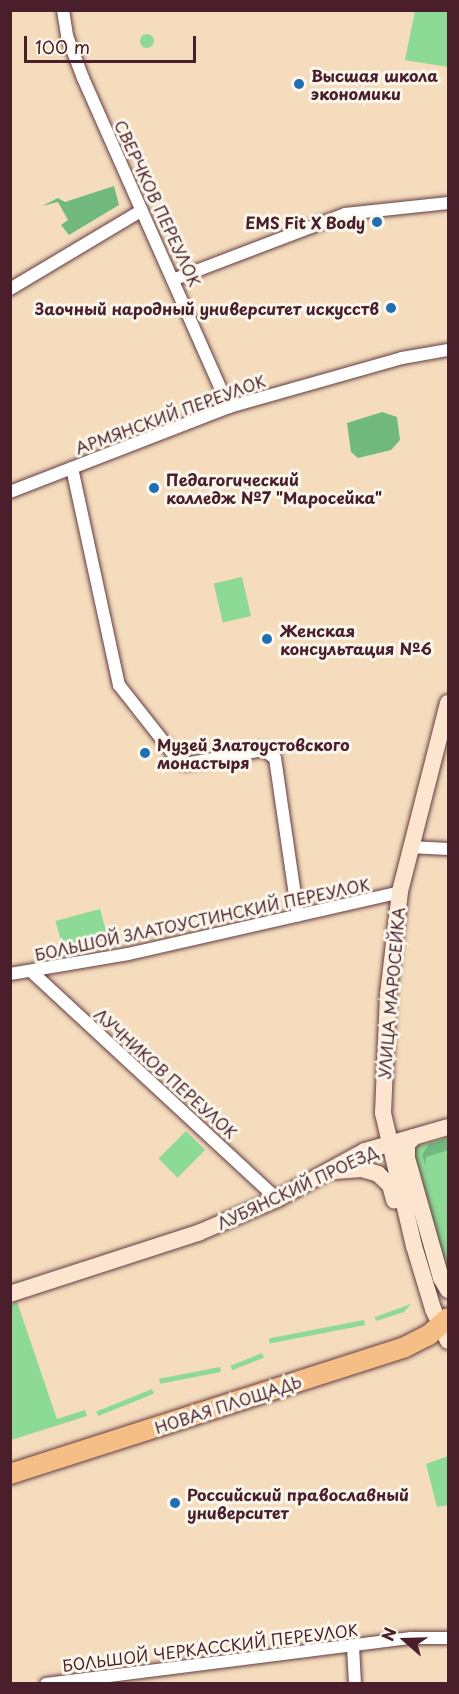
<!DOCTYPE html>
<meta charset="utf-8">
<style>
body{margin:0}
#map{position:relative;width:459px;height:1694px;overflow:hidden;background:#f4dcbd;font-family:"Playpen Sans",sans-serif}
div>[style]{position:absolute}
.green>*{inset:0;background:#8dd996;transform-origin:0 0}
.round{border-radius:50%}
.forest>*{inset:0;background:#72b97f}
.roads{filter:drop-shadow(0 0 2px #643b41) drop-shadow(0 0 2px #643b41)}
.street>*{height:12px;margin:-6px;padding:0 6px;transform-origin:6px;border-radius:6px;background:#fff}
.secondary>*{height:16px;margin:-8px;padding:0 8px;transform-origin:8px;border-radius:8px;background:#fbe5cf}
.primary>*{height:20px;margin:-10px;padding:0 10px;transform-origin:10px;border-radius:10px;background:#f6be87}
.dots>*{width:16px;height:16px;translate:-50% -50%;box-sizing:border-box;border:3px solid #fbf7ec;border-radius:50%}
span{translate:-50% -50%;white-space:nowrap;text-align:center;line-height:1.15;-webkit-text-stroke:6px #fbf7ec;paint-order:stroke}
.poi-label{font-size:16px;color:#4a1f2b;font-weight:700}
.left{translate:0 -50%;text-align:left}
.right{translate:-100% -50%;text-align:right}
.street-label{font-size:16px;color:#4a1f2b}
.frame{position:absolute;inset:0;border:12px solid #4a1f2b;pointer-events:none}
.north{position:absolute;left:375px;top:1610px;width:60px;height:60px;-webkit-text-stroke:4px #fbf7ec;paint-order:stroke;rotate:290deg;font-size:16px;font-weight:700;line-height:24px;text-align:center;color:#4a1f2b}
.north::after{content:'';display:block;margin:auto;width:21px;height:27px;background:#4a1f2b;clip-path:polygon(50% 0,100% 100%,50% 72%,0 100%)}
.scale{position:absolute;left:24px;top:36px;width:172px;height:27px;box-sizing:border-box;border:3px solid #4a1f2b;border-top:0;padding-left:8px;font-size:18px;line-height:21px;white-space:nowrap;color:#4a1f2b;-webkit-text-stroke:4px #fbf7ec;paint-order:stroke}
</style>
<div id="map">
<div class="green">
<i style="clip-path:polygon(415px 11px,448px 11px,448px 67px,405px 60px)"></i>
<i class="round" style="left:140px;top:34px;width:14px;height:14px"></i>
<i style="left:242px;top:577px;width:40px;height:29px;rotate:77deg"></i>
<i style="left:100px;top:909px;width:31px;height:46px;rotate:75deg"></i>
<i style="left:186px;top:1131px;width:27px;height:39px;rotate:45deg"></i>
<i style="clip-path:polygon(448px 1137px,448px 1279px,412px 1148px)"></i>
<i style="clip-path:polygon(17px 1302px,57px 1419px,85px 1410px,87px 1416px,11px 1440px,10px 1305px)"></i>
<i style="clip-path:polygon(411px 1304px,404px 1312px,376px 1321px,375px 1317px)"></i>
<i style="left:364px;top:1320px;width:5px;height:97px;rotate:79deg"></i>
<i style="left:262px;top:1353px;width:5px;height:34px;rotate:68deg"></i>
<i style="left:220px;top:1367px;width:5px;height:62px;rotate:79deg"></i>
<i style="left:152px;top:1389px;width:5px;height:60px;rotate:68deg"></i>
<i style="clip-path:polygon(448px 1456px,448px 1505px,437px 1507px,426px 1464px)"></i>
</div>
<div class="forest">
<i style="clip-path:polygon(114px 186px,119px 205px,69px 235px,61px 225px,68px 220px,58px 202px,42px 206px,58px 198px,65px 202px)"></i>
<i style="clip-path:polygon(382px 412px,397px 417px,400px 440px,391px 450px,358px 458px,351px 452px,347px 423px)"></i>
<i style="clip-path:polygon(448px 1139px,448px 1150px,426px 1157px,425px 1165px,422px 1155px,429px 1144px)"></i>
</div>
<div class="roads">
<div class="street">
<i style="left:63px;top:10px;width:26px;rotate:81deg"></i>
<i style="left:67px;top:36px;width:45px;rotate:69.1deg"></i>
<i style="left:83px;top:78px;width:360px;rotate:66.1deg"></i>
<i style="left:175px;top:279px;width:182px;rotate:-20.9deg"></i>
<i style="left:345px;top:214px;width:104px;rotate:-6.1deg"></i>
<i style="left:10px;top:289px;width:152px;rotate:-30.8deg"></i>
<i style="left:72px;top:468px;width:222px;rotate:77.8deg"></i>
<i style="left:119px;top:685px;width:89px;rotate:51.8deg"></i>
<i style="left:174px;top:755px;width:14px;rotate:39deg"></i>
<i style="left:185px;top:764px;width:79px;rotate:-10.2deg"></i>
<i style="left:263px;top:750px;width:14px;rotate:34deg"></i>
<i style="left:275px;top:758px;width:159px;rotate:81.7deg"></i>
<i style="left:10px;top:492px;width:235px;rotate:-21.2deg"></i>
<i style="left:229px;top:407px;width:180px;rotate:-15.8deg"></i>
<i style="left:402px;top:358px;width:47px;rotate:-9.9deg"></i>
<i style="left:410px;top:847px;width:38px;rotate:3deg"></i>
<i style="left:33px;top:973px;width:333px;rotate:42.8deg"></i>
<i style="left:10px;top:974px;width:120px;rotate:-9.6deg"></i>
<i style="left:128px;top:954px;width:279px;rotate:-12.8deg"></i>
<i style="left:353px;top:1646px;width:38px;rotate:87deg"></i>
<i style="left:46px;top:1684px;width:368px;rotate:-7.2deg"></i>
<i style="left:411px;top:1638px;width:37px"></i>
</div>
<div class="secondary">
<i style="left:448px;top:703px;width:195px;rotate:104.3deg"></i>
<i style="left:400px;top:892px;width:103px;rotate:96.7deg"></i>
<i style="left:388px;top:994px;width:119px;rotate:92.4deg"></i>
<i style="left:383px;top:1113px;width:137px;rotate:76.9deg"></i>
<i style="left:414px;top:1246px;width:66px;rotate:73.2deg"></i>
<i style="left:433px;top:1309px;width:35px;rotate:65deg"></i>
<i style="left:414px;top:1137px;width:10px;rotate:135deg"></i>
<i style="left:407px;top:1144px;width:14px;rotate:90deg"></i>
<i style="left:407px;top:1158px;width:125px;rotate:74.2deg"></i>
<i style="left:441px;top:1278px;width:14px;rotate:60deg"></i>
<i style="left:335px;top:1171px;width:27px;rotate:-4deg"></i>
<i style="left:362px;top:1169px;width:17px;rotate:17deg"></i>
<i style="left:378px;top:1174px;width:16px;rotate:43deg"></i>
<i style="left:390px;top:1185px;width:16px;rotate:75deg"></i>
<i style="left:10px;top:1294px;width:198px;rotate:-18deg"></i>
<i style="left:198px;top:1233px;width:86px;rotate:-23.3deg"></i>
<i style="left:277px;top:1199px;width:100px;rotate:-28.6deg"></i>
<i style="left:365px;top:1151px;width:86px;rotate:-16.1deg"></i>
</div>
<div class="primary">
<i style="left:10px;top:1474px;width:415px;rotate:-17.8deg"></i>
<i style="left:405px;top:1347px;width:27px;rotate:-27deg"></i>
<i style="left:429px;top:1335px;width:25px;rotate:-42deg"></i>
</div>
</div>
<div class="dots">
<i style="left:299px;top:84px;background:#1f6fb2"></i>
<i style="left:377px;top:222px;background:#1f6fb2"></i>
<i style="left:391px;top:308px;background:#1f6fb2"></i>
<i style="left:154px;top:488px;background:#1f6fb2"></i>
<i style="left:267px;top:639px;background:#1f6fb2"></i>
<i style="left:145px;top:753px;background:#1f6fb2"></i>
<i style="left:175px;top:1503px;background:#1f6fb2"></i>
</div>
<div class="poi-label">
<span class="left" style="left:311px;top:84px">Высшая школа<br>экономики</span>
<span class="right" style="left:365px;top:222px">EMS Fit X Body</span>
<span class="right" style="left:379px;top:308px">Заочный народный университет искусств</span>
<span class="left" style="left:166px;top:488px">Педагогический<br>колледж №7 "Маросейка"</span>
<span class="left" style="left:280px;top:639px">Женская<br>консультация №6</span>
<span class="left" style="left:157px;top:753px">Музей Златоустовского<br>монастыря</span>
<span class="left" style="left:187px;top:1503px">Российский православный<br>университет</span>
</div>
<div class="street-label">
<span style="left:158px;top:203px;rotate:65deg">СВЕРЧКОВ ПЕРЕУЛОК</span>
<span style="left:170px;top:414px;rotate:-20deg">АРМЯНСКИЙ ПЕРЕУЛОК</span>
<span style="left:202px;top:919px;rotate:-12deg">БОЛЬШОЙ ЗЛАТОУСТИНСКИЙ ПЕРЕУЛОК</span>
<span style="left:391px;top:993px;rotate:-85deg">УЛИЦА МАРОСЕЙКА</span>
<span style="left:166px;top:1073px;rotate:42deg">ЛУЧНИКОВ ПЕРЕУЛОК</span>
<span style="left:297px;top:1187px;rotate:-25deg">ЛУБЯНСКИЙ ПРОЕЗД</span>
<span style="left:228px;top:1404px;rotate:-18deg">НОВАЯ ПЛОЩАДЬ</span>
<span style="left:210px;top:1647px;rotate:-7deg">БОЛЬШОЙ ЧЕРКАССКИЙ ПЕРЕУЛОК</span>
</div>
<div class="frame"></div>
<div class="north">N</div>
<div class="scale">100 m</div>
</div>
